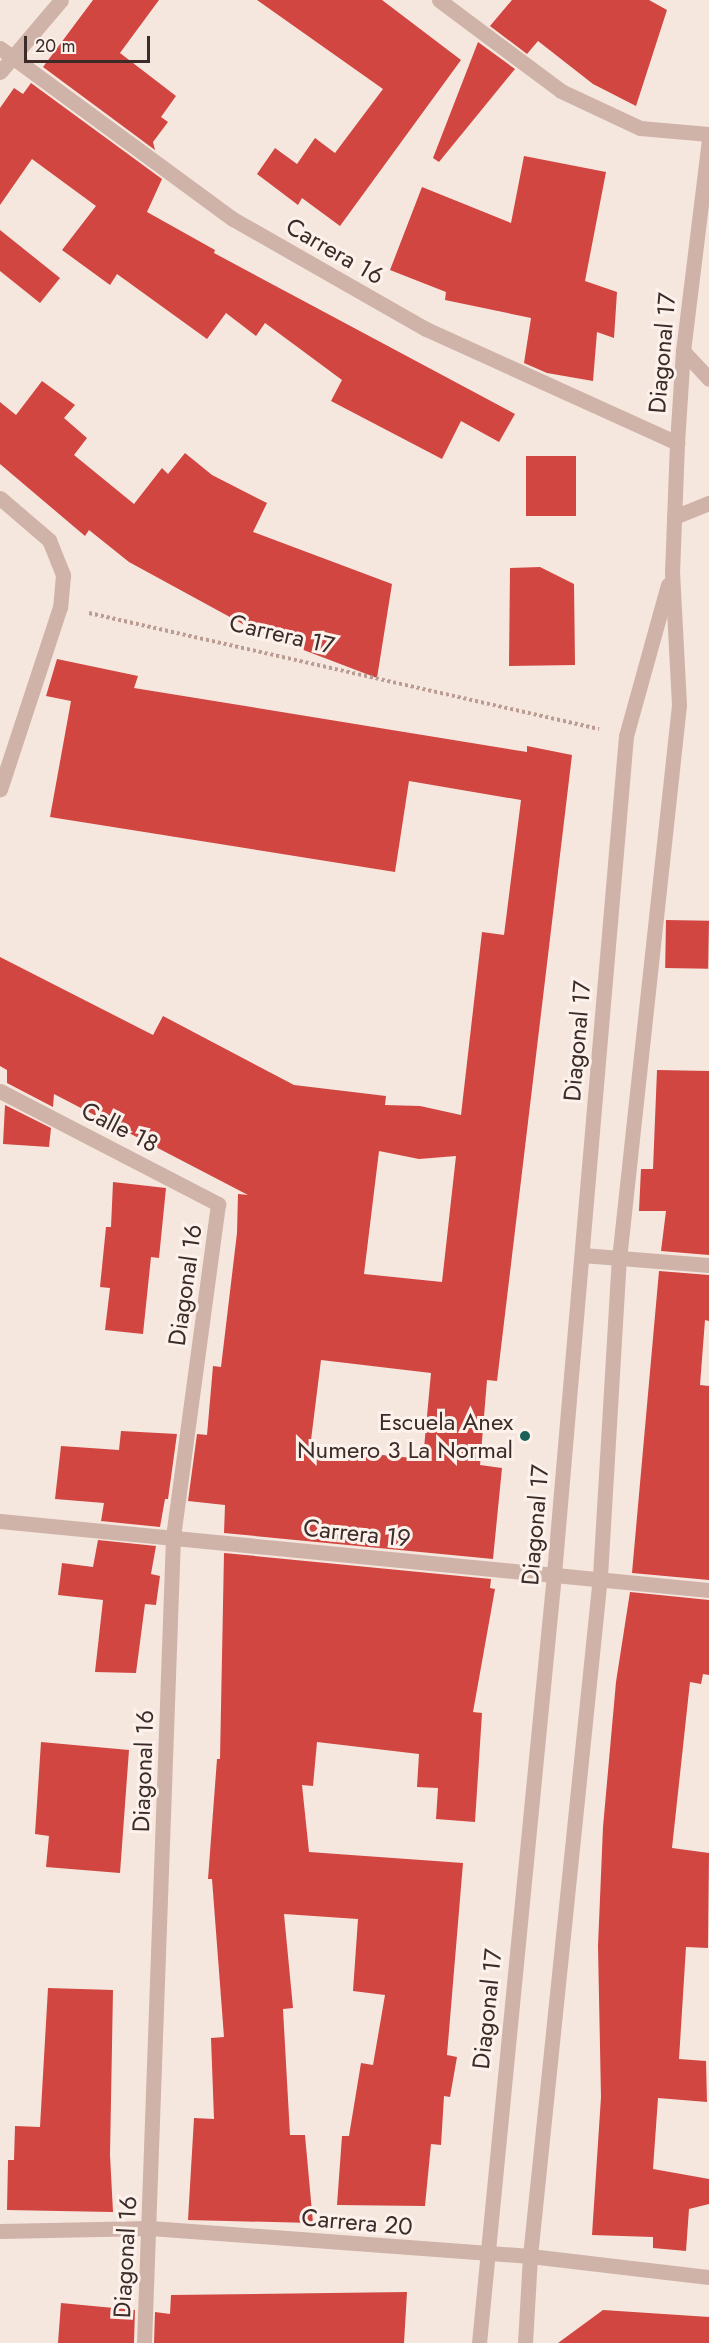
<!DOCTYPE html>
<style>
body{margin:0}
#map{position:relative;width:709px;height:2343px;overflow:hidden;background:#f5e6de;font-family:Jost,sans-serif}
div>[style]{position:absolute}
.building>*{inset:0;background:#d14640;transform-origin:0 0}
.path>*{height:4px;margin-top:-2px;transform-origin:0;background:repeating-linear-gradient(90deg,#bb9c92 0 3px,transparent 0 6px)}
.minor>*{height:15px;margin:-7.5px;padding:0 7.5px;transform-origin:7.5px;border-radius:7.5px;background:#cfb2a8}
.tertiary>*{height:15px;margin:-7.5px;padding:0 7.5px;transform-origin:7.5px;border-radius:7.5px;background:#cfb2a8}
.dots>*{width:16px;height:16px;translate:-50% -50%;box-sizing:border-box;border:3px solid #fcf1eb;border-radius:50%}
span{translate:-50% -50%;white-space:nowrap;text-align:center;line-height:1.15;-webkit-text-stroke:6px #fcf1eb;paint-order:stroke}
.street-label{font-size:24px;color:#3b2b29}
.poi-label{font-size:24px;color:#3b2b29}
.right{translate:-100% -50%;text-align:right}
.scale{position:absolute;left:24px;top:36px;width:126px;height:27px;box-sizing:border-box;border:3px solid #3b2b29;border-top:0;padding-left:8px;font-size:18px;line-height:21px;white-space:nowrap;color:#3b2b29;-webkit-text-stroke:4px #fcf1eb;paint-order:stroke}
</style>
<div id="map">
<div class="building">
<i style="clip-path:polygon(93px 0,159px 0,120px 53px,176px 96px,161px 117px,168px 122px,153px 142px,155px 150px,43px 67px)"></i>
<i style="clip-path:polygon(257px 0,382px 0,461px 60px,340px 226px,302px 198px,298px 205px,257px 174px,275px 148px,297px 164px,315px 138px,335px 153px,383px 89px)"></i>
<i style="clip-path:polygon(512px 0,649px 0,667px 10px,636px 106px,593px 84px,538px 41px,527px 54px,490px 26px)"></i>
<i style="clip-path:polygon(478px 42px,515px 69px,439px 162px,433px 158px)"></i>
<i style="clip-path:polygon(31px 83px,162px 179px,147px 212px,215px 250px,214px 253px,515px 414px,499px 442px,461px 421px,442px 459px,331px 401px,342px 380px,265px 323px,256px 336px,226px 313px,207px 339px,117px 274px,110px 285px,62px 250px,96px 206px,32px 159px,0 205px,0 108px,14px 88px,23px 94px)"></i>
<i style="clip-path:polygon(524px 156px,606px 172px,585px 281px,617px 292px,614px 338px,597px 332px,593px 381px,547px 373px,524px 363px,531px 318px,445px 300px,446px 292px,390px 270px,422px 187px,511px 223px)"></i>
<i style="clip-path:polygon(0 230px,60px 278px,40px 303px,0 271px)"></i>
<i style="clip-path:polygon(42px 381px,75px 405px,64px 418px,87px 438px,74px 455px,134px 504px,162px 468px,168px 474px,185px 453px,212px 475px,267px 503px,253px 532px,392px 584px,377px 678px,259px 633px,129px 562px,89px 530px,85px 536px,0 464px,0 402px,16px 415px)"></i>
<i style="left:526px;top:456px;width:50px;height:60px"></i>
<i style="clip-path:polygon(540px 567px,574px 584px,575px 665px,509px 666px,510px 568px)"></i>
<i style="clip-path:polygon(evenodd,57px 659px,138px 676px,134px 688px,527px 752px,527px 746px,572px 755px,497px 1381px,487px 1380px,480px 1465px,502px 1468px,493px 1559px,224px 1533px,225px 1505px,188px 1501px,197px 1434px,207px 1435px,213px 1366px,221px 1367px,237px 1233px,238px 1194px,248px 1195px,54px 1094px,53px 1107px,7px 1083px,7px 1070px,0 1066px,0 957px,153px 1035px,163px 1016px,294px 1085px,386px 1096px,385px 1105px,420px 1106px,461px 1115px,482px 932px,504px 935px,521px 800px,409px 781px,395px 872px,50px 817px,71px 701px,46px 696px,57px 659px,379px 1151px,419px 1159px,456px 1156px,442px 1282px,364px 1274px,379px 1151px,57px 659px,321px 1360px,431px 1373px,423px 1459px,310px 1448px,321px 1360px)"></i>
<i style="left:666px;top:920px;width:43px;height:48px;rotate:1deg"></i>
<i style="clip-path:polygon(657px 1070px,709px 1071px,709px 1255px,661px 1251px,666px 1211px,639px 1211px,641px 1169px,653px 1169px)"></i>
<i style="clip-path:polygon(5px 1105px,51px 1128px,49px 1147px,3px 1144px)"></i>
<i style="clip-path:polygon(113px 1182px,166px 1188px,159px 1258px,151px 1257px,143px 1334px,105px 1330px,110px 1288px,100px 1287px,106px 1227px,111px 1227px)"></i>
<i style="clip-path:polygon(659px 1271px,709px 1275px,709px 1321px,705px 1320px,700px 1385px,709px 1386px,709px 1580px,632px 1573px)"></i>
<i style="clip-path:polygon(121px 1431px,177px 1434px,168px 1499px,165px 1499px,160px 1527px,101px 1521px,104px 1503px,55px 1499px,61px 1446px,119px 1450px)"></i>
<i style="clip-path:polygon(98px 1540px,156px 1546px,151px 1574px,160px 1576px,156px 1605px,145px 1604px,136px 1673px,95px 1672px,103px 1600px,58px 1595px,62px 1563px,93px 1567px)"></i>
<i style="clip-path:polygon(224px 1553px,491px 1579px,490px 1588px,495px 1589px,473px 1712px,482px 1713px,475px 1822px,436px 1819px,438px 1788px,417px 1787px,419px 1754px,317px 1742px,313px 1786px,302px 1785px,309px 1852px,463px 1863px,447px 2055px,457px 2057px,450px 2097px,444px 2096px,441px 2145px,431px 2144px,425px 2206px,337px 2205px,342px 2136px,349px 2136px,361px 2063px,373px 2065px,385px 1995px,353px 1991px,358px 1919px,284px 1914px,293px 2008px,283px 2009px,290px 2135px,305px 2135px,313px 2223px,188px 2220px,194px 2118px,214px 2119px,211px 2038px,224px 2037px,212px 1879px,208px 1879px,217px 1759px,220px 1759px)"></i>
<i style="clip-path:polygon(630px 1592px,709px 1600px,709px 1675px,703px 1674px,701px 1684px,690px 1682px,672px 1848px,709px 1853px,708px 1948px,686px 1947px,679px 2059px,706px 2061px,707px 2102px,658px 2098px,653px 2169px,709px 2179px,709px 2204px,689px 2209px,686px 2251px,653px 2248px,653px 2237px,592px 2235px,601px 2097px,598px 1946px,603px 1827px,616px 1682px)"></i>
<i style="clip-path:polygon(41px 1742px,129px 1750px,120px 1873px,46px 1867px,49px 1836px,35px 1834px)"></i>
<i style="clip-path:polygon(48px 1988px,113px 1990px,110px 2155px,113px 2212px,7px 2210px,8px 2160px,14px 2160px,15px 2126px,40px 2127px)"></i>
<i style="clip-path:polygon(407px 2292px,404px 2343px,154px 2343px,155px 2312px,170px 2314px,171px 2295px)"></i>
<i style="clip-path:polygon(61px 2303px,135px 2310px,134px 2343px,58px 2343px)"></i>
<i style="clip-path:polygon(603px 2310px,709px 2317px,709px 2343px,558px 2343px)"></i>
</div>
<div class="path">
<i style="left:89px;top:613px;width:523px;rotate:12.81deg"></i>
</div>
<div class="minor">
<i style="left:439px;top:0;width:152px;rotate:36.7deg"></i>
<i style="left:561px;top:91px;width:87px;rotate:25.1deg"></i>
<i style="left:640px;top:128px;width:69px;rotate:5deg"></i>
<i style="left:0;top:48px;width:289px;rotate:36.3deg"></i>
<i style="left:233px;top:219px;width:222px;rotate:29.7deg"></i>
<i style="left:426px;top:329px;width:276px;rotate:24.4deg"></i>
<i style="left:0;top:72px;width:94px;rotate:-49.7deg"></i>
<i style="left:683px;top:351px;width:38px;rotate:47deg"></i>
<i style="left:0;top:498px;width:65px;rotate:40.6deg"></i>
<i style="left:49px;top:540px;width:38px;rotate:68deg"></i>
<i style="left:63px;top:575px;width:32px;rotate:95deg"></i>
<i style="left:60px;top:607px;width:192px;rotate:108.2deg"></i>
<i style="left:674px;top:517px;width:38px;rotate:-22deg"></i>
<i style="left:0;top:1091px;width:246px;rotate:27.4deg"></i>
<i style="left:218px;top:1204px;width:336px;rotate:97.7deg"></i>
<i style="left:173px;top:1537px;width:807px;rotate:92.06deg"></i>
<i style="left:582px;top:1255px;width:127px;rotate:4.5deg"></i>
<i style="left:0;top:1521px;width:712px;rotate:5.56deg"></i>
<i style="left:0;top:2231px;width:150px;rotate:-1.1deg"></i>
<i style="left:150px;top:2228px;width:381px;rotate:4.2deg"></i>
<i style="left:530px;top:2256px;width:180px;rotate:6.7deg"></i>
</div>
<div class="tertiary">
<i style="left:479px;top:2343px;width:773px;rotate:-84.43deg"></i>
<i style="left:554px;top:1574px;width:841px;rotate:-85.09deg"></i>
<i style="left:626px;top:736px;width:157px;rotate:-74.5deg"></i>
<i style="left:525px;top:2343px;width:87px;rotate:-86.7deg"></i>
<i style="left:530px;top:2256px;width:684px;rotate:-84.12deg"></i>
<i style="left:600px;top:1576px;width:318px;rotate:-86.6deg"></i>
<i style="left:619px;top:1259px;width:557px;rotate:-83.82deg"></i>
<i style="left:679px;top:705px;width:132px;rotate:-93deg"></i>
<i style="left:672px;top:573px;width:130px;rotate:-87.8deg"></i>
<i style="left:677px;top:443px;width:92px;rotate:-86.3deg"></i>
<i style="left:683px;top:351px;width:215px;rotate:-83deg"></i>
</div>
<div class="dots">
<i style="left:525px;top:1436px;background:#1a6157"></i>
</div>
<div class="street-label">
<span style="left:335px;top:251px;rotate:30deg">Carrera 16</span>
<span style="left:662px;top:353px;rotate:-85deg">Diagonal 17</span>
<span style="left:282px;top:634px;rotate:13deg">Carrera 17</span>
<span style="left:577px;top:1041px;rotate:-85deg">Diagonal 17</span>
<span style="left:120px;top:1127px;rotate:27deg">Calle 18</span>
<span style="left:185px;top:1285px;rotate:-82deg">Diagonal 16</span>
<span style="left:535px;top:1525px;rotate:-85deg">Diagonal 17</span>
<span style="left:357px;top:1533px;rotate:6deg">Carrera 19</span>
<span style="left:143px;top:1771px;rotate:-88deg">Diagonal 16</span>
<span style="left:487px;top:2009px;rotate:-84deg">Diagonal 17</span>
<span style="left:357px;top:2222px;rotate:5deg">Carrera 20</span>
<span style="left:125px;top:2257px;rotate:-87deg">Diagonal 16</span>
</div>
<div class="poi-label">
<span class="right" style="left:513px;top:1436px">Escuela Anex<br>Numero 3 La Normal</span>
</div>
<div class="scale">20 m</div>
</div>
